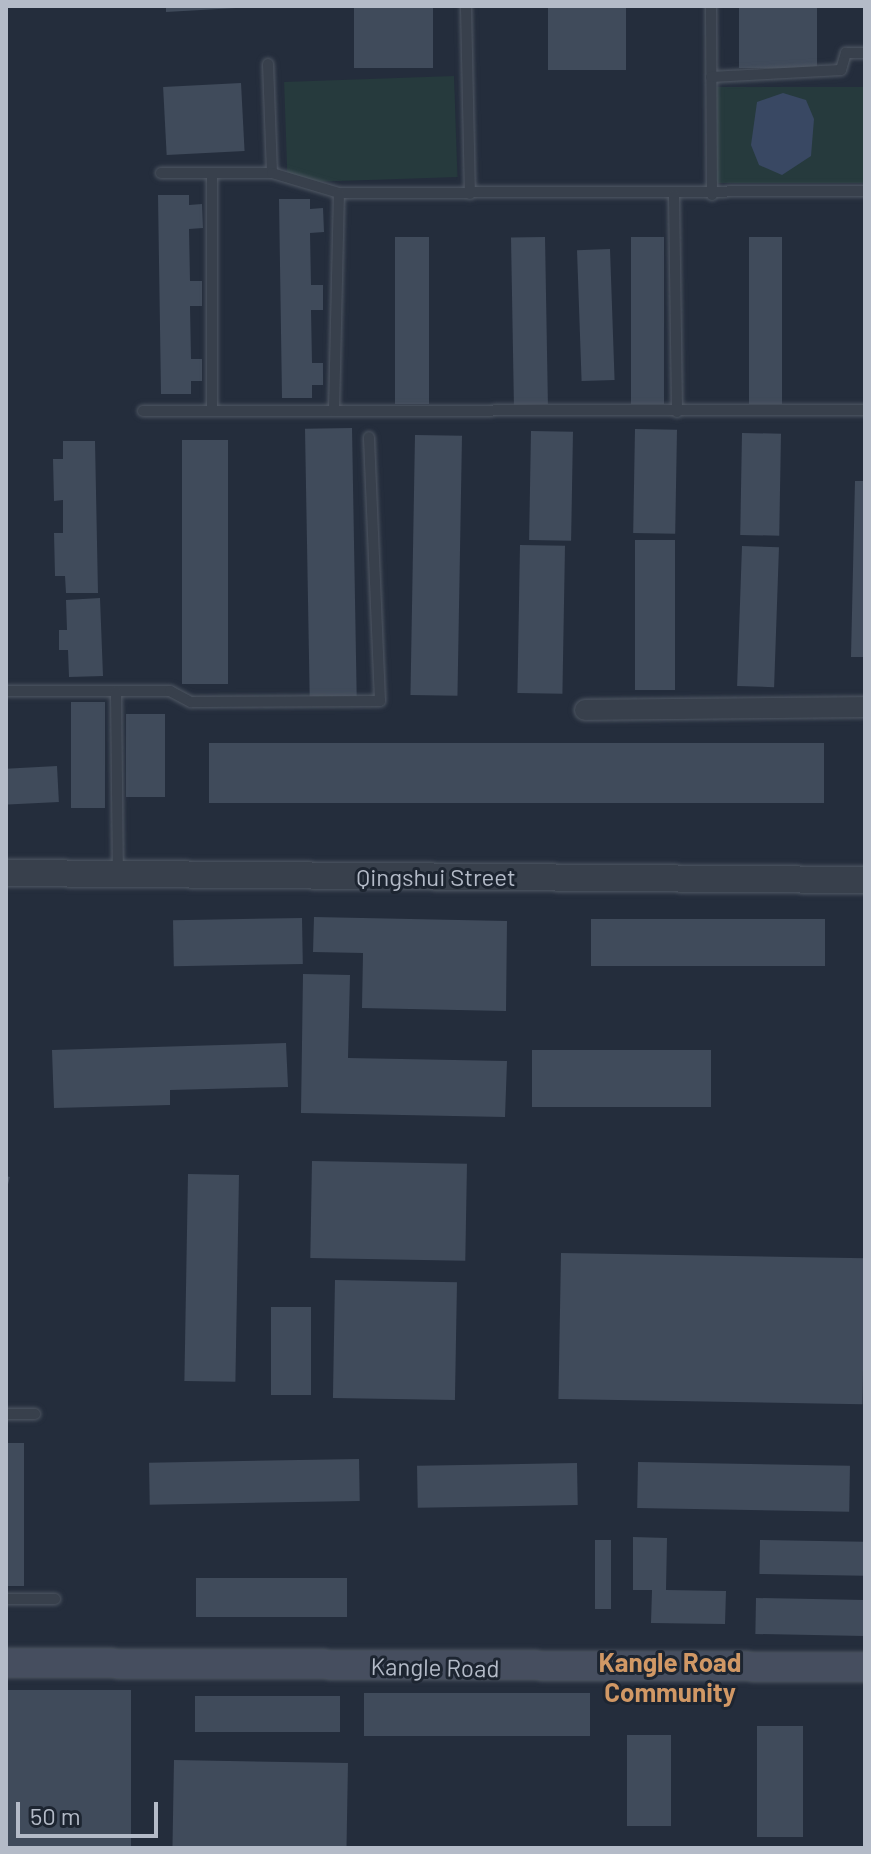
<!DOCTYPE html>
<style>
body{margin:0}
#map{position:relative;width:871px;height:1854px;overflow:hidden;background:#242d3c;font-family:Barlow,sans-serif}
div>[style]{position:absolute}
.green>*{inset:0;background:#263a3d;transform-origin:0 0}
.water>*{inset:0;background:#394863}
.building>*{inset:0;background:#404b5b;transform-origin:0 0}
.roads{filter:drop-shadow(0 0 2px #505864) drop-shadow(0 0 2px #505864)}
.service>*{height:10px;margin:-5px;padding:0 5px;transform-origin:5px;border-radius:5px;background:#38404c}
.minor>*{height:20px;margin:-10px;padding:0 10px;transform-origin:10px;border-radius:10px;background:#38404c}
.tertiary>*{height:26px;margin:-13px;padding:0 13px;transform-origin:13px;border-radius:13px;background:#38404c}
.secondary>*{height:28px;margin:-14px;padding:0 14px;transform-origin:14px;border-radius:14px;background:#464e5f}
span{translate:-50% -50%;white-space:nowrap;text-align:center;line-height:1.15;-webkit-text-stroke:6px #1d2531;paint-order:stroke}
.street-label{font-size:24px;color:#b4bbc8}
.neighbourhood-label{font-size:26px;color:#d19865;font-weight:700}
.frame{position:absolute;inset:0;border:8px solid #b4bbc8;pointer-events:none}
.scale{position:absolute;left:16px;top:1802px;width:142px;height:36px;box-sizing:border-box;border:4px solid #b4bbc8;border-top:0;padding-left:10px;font-size:24px;line-height:28px;white-space:nowrap;color:#b4bbc8;-webkit-text-stroke:6px #1d2531;paint-order:stroke}
</style>
<div id="map">
<div class="green">
<i style="left:454px;top:76px;width:101px;height:170px;rotate:88deg"></i>
<i style="left:865px;top:87px;width:96px;height:150px;rotate:90deg"></i>
</div>
<div class="water">
<i style="clip-path:polygon(783px 93px,806px 100px,814px 119px,811px 156px,782px 175px,759px 165px,751px 145px,757px 102px)"></i>
</div>
<div class="building">
<i style="clip-path:polygon(166px 6px,236px 6px,236px 8px,166px 12px)"></i>
<i style="left:354px;top:6px;width:79px;height:62px"></i>
<i style="left:548px;top:6px;width:78px;height:64px"></i>
<i style="left:739px;top:6px;width:78px;height:62px"></i>
<i style="left:241px;top:83px;width:68px;height:78px;rotate:87deg"></i>
<i style="clip-path:polygon(158px 195px,189px 195px,189px 205px,202px 204px,203px 228px,189px 229px,190px 281px,202px 281px,202px 306px,190px 306px,191px 359px,202px 359px,202px 381px,191px 381px,191px 394px,161px 394px)"></i>
<i style="clip-path:polygon(279px 199px,310px 199px,310px 209px,323px 208px,324px 232px,310px 233px,311px 285px,323px 285px,323px 310px,311px 310px,312px 363px,323px 363px,323px 385px,312px 385px,312px 398px,282px 398px)"></i>
<i style="left:395px;top:237px;width:34px;height:167px"></i>
<i style="left:545px;top:237px;width:167px;height:34px;rotate:89deg"></i>
<i style="left:631px;top:237px;width:33px;height:167px"></i>
<i style="left:749px;top:237px;width:33px;height:167px"></i>
<i style="left:610px;top:249px;width:131px;height:33px;rotate:88deg"></i>
<i style="left:352px;top:428px;width:269px;height:47px;rotate:89deg"></i>
<i style="left:635px;top:429px;width:42px;height:104px;rotate:1deg"></i>
<i style="left:531px;top:431px;width:42px;height:109px;rotate:1deg"></i>
<i style="left:742px;top:433px;width:39px;height:102px;rotate:1deg"></i>
<i style="left:415px;top:435px;width:47px;height:260px;rotate:1deg"></i>
<i style="left:182px;top:440px;width:46px;height:244px"></i>
<i style="clip-path:polygon(63px 441px,95px 441px,98px 593px,66px 593px,65px 576px,55px 576px,54px 533px,63px 533px,63px 500px,54px 501px,53px 459px,63px 459px)"></i>
<i style="clip-path:polygon(855px 481px,865px 481px,865px 657px,851px 657px)"></i>
<i style="left:635px;top:540px;width:40px;height:150px"></i>
<i style="left:520px;top:545px;width:45px;height:148px;rotate:1deg"></i>
<i style="left:742px;top:546px;width:37px;height:140px;rotate:2deg"></i>
<i style="clip-path:polygon(100px 598px,103px 676px,69px 677px,68px 650px,59px 650px,59px 630px,67px 630px,66px 600px)"></i>
<i style="left:71px;top:702px;width:34px;height:106px"></i>
<i style="left:126px;top:714px;width:39px;height:83px"></i>
<i style="left:209px;top:743px;width:615px;height:60px"></i>
<i style="left:57px;top:766px;width:36px;height:51px;rotate:87deg"></i>
<i style="clip-path:polygon(314px 917px,507px 921px,506px 1011px,362px 1008px,363px 953px,313px 952px)"></i>
<i style="left:302px;top:918px;width:46px;height:129px;rotate:89deg"></i>
<i style="left:591px;top:919px;width:234px;height:47px"></i>
<i style="clip-path:polygon(303px 974px,350px 975px,348px 1058px,507px 1061px,505px 1117px,301px 1113px)"></i>
<i style="clip-path:polygon(286px 1043px,288px 1087px,170px 1090px,170px 1105px,54px 1108px,52px 1050px)"></i>
<i style="left:532px;top:1050px;width:179px;height:57px"></i>
<i style="left:312px;top:1161px;width:155px;height:97px;rotate:1deg"></i>
<i style="left:188px;top:1174px;width:51px;height:207px;rotate:1deg"></i>
<i style="left:6px;top:1176px;width:4px;height:49px;rotate:14deg"></i>
<i style="left:561px;top:1253px;width:304px;height:146px;rotate:1deg"></i>
<i style="left:335px;top:1280px;width:122px;height:118px;rotate:1deg"></i>
<i style="left:271px;top:1307px;width:40px;height:88px"></i>
<i style="left:6px;top:1443px;width:18px;height:143px"></i>
<i style="left:359px;top:1459px;width:42px;height:210px;rotate:89deg"></i>
<i style="left:638px;top:1462px;width:212px;height:46px;rotate:1deg"></i>
<i style="left:577px;top:1463px;width:42px;height:160px;rotate:89deg"></i>
<i style="clip-path:polygon(633px 1537px,667px 1538px,666px 1590px,726px 1591px,725px 1624px,651px 1623px,652px 1590px,633px 1590px)"></i>
<i style="left:595px;top:1540px;width:16px;height:69px"></i>
<i style="left:760px;top:1540px;width:105px;height:34px;rotate:1deg"></i>
<i style="left:347px;top:1578px;width:39px;height:151px;rotate:90deg"></i>
<i style="left:756px;top:1598px;width:109px;height:36px;rotate:1deg"></i>
<i style="left:6px;top:1690px;width:125px;height:158px"></i>
<i style="left:364px;top:1693px;width:226px;height:43px"></i>
<i style="left:195px;top:1696px;width:145px;height:36px"></i>
<i style="left:757px;top:1726px;width:46px;height:111px"></i>
<i style="left:627px;top:1735px;width:44px;height:91px"></i>
<i style="left:174px;top:1760px;width:174px;height:88px;rotate:1deg"></i>
</div>
<div class="roads">
<div class="service">
<i style="left:711px;top:6px;width:189px;rotate:89.7deg"></i>
<i style="left:466px;top:7px;width:187px;rotate:88.8deg"></i>
<i style="left:268px;top:64px;width:109px;rotate:87.9deg"></i>
<i style="left:711px;top:77px;width:130px;rotate:-3.1deg"></i>
<i style="left:841px;top:70px;width:18px;rotate:-74deg"></i>
<i style="left:846px;top:53px;width:19px"></i>
<i style="left:161px;top:173px;width:111px"></i>
<i style="left:272px;top:173px;width:70px;rotate:16.6deg"></i>
<i style="left:339px;top:193px;width:526px;rotate:-0.22deg"></i>
<i style="left:674px;top:195px;width:217px;rotate:89.2deg"></i>
<i style="left:143px;top:411px;width:722px;rotate:-0.08deg"></i>
<i style="left:212px;top:411px;width:238px;rotate:-90deg"></i>
<i style="left:334px;top:411px;width:218px;rotate:-88.7deg"></i>
<i style="left:6px;top:691px;width:164px"></i>
<i style="left:170px;top:691px;width:24px;rotate:28deg"></i>
<i style="left:191px;top:702px;width:189px;rotate:-0.3deg"></i>
<i style="left:380px;top:701px;width:264px;rotate:-92.4deg"></i>
<i style="left:116px;top:691px;width:181px;rotate:89.4deg"></i>
<i style="left:6px;top:1414px;width:29px"></i>
<i style="left:6px;top:1599px;width:49px"></i>
</div>
<div class="minor">
<i style="left:585px;top:710px;width:280px;rotate:-0.6deg"></i>
</div>
<div class="tertiary">
<i style="left:6px;top:873px;width:859px;rotate:0.47deg"></i>
</div>
<div class="secondary">
<i style="left:6px;top:1663px;width:859px;rotate:0.27deg"></i>
</div>
</div>
<div class="street-label">
<span style="left:436px;top:877px">Qingshui Street</span>
<span style="left:435px;top:1667px;rotate:1deg">Kangle Road</span>
</div>
<div class="neighbourhood-label">
<span style="left:670px;top:1677px">Kangle Road<br>Community</span>
</div>
<div class="frame"></div>
<div class="scale">50 m</div>
</div>
